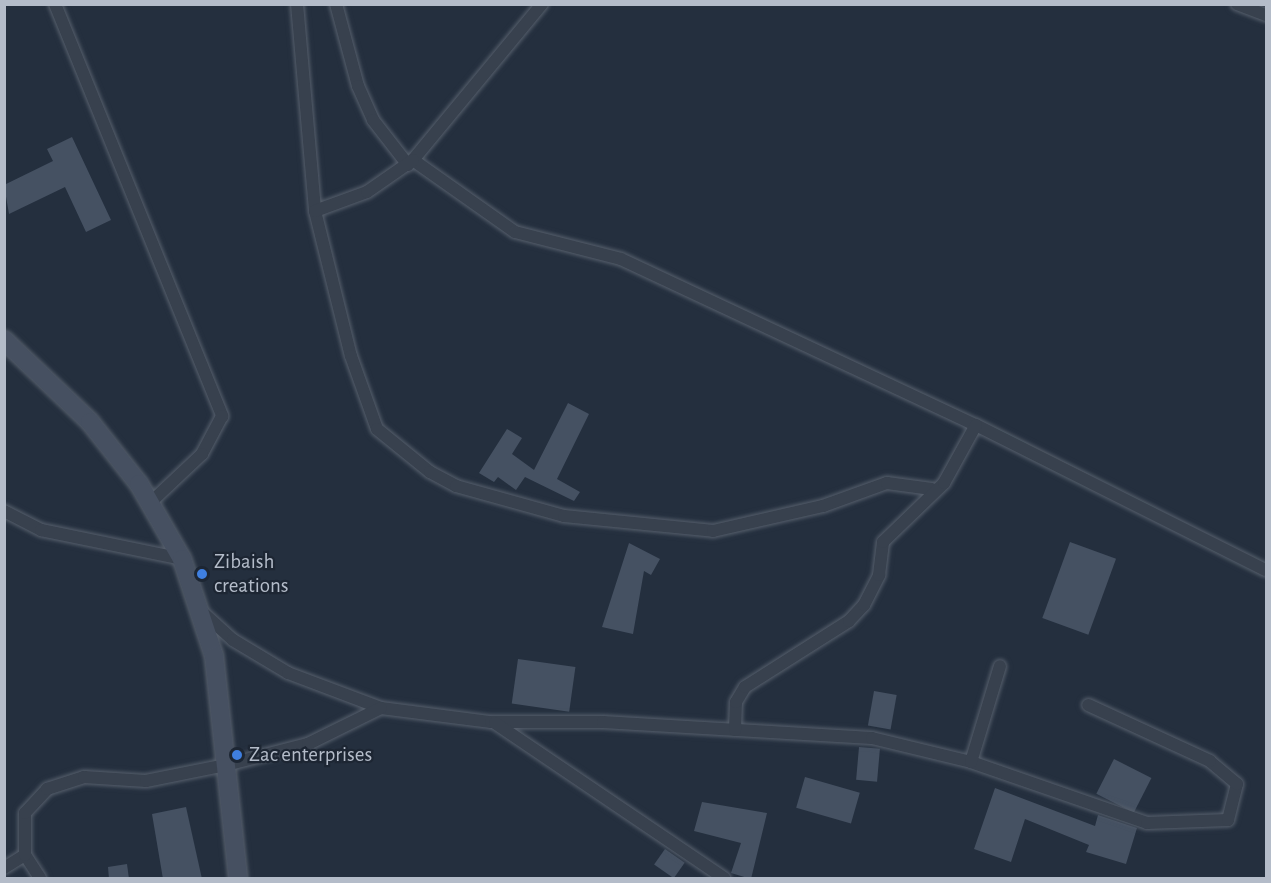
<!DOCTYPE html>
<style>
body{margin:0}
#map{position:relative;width:1271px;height:883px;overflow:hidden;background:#242f3e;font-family:"Alegreya Sans",sans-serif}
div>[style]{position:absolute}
.building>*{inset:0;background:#455162;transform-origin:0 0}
.roads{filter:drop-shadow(0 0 2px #565f6c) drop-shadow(0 0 2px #565f6c)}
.street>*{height:12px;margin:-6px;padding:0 6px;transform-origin:6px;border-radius:6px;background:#38414e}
.secondary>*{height:18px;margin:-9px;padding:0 9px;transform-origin:9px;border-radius:9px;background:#465061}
.dots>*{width:16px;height:16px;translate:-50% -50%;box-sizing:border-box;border:3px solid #1d2633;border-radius:50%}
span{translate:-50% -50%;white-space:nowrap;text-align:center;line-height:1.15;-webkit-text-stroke:4.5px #1d2633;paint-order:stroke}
.poi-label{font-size:21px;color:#b4bcc9}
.left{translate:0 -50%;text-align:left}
.frame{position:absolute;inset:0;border:6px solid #b4bcc9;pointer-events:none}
</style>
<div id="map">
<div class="building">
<i style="clip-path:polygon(72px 137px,111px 220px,86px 232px,65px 187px,9px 214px,4px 185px,53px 161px,47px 149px)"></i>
<i style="clip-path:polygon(568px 403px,589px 414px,557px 479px,580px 492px,574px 501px,525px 477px,516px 490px,498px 477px,494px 482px,479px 473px,507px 429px,522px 438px,512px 454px,534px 470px)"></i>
<i style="left:1070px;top:542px;width:49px;height:81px;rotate:20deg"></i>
<i style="clip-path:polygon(629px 543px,660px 559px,651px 575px,644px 571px,633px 634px,602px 627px)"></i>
<i style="left:518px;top:659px;width:58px;height:45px;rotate:8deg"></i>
<i style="left:874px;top:691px;width:23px;height:35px;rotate:10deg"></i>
<i style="left:859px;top:747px;width:21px;height:33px;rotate:5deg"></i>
<i style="left:1114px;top:759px;width:42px;height:39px;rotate:27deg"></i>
<i style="left:805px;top:777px;width:57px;height:32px;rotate:16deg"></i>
<i style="clip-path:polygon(995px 788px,1095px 826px,1098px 815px,1137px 828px,1126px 864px,1086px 852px,1089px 845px,1025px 819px,1011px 862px,974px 849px)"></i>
<i style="clip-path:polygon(702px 802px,767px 813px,751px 879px,731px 873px,741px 843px,694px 831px)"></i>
<i style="clip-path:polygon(186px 807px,202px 879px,163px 879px,152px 814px)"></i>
<i style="left:665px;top:849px;width:24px;height:19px;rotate:35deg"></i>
<i style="clip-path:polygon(127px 864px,129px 879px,109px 879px,108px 867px)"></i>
</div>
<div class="roads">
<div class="street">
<i style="left:55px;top:4px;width:445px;rotate:67.9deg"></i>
<i style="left:222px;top:416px;width:43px;rotate:117.8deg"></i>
<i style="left:202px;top:454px;width:70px;rotate:136.7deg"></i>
<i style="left:297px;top:4px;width:208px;rotate:85deg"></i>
<i style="left:315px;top:211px;width:149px;rotate:76.1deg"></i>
<i style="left:351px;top:356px;width:77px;rotate:70.4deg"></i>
<i style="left:377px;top:429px;width:68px;rotate:39.1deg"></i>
<i style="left:430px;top:472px;width:30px;rotate:28deg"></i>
<i style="left:456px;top:486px;width:112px;rotate:15.5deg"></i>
<i style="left:564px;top:516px;width:150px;rotate:5.7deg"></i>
<i style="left:713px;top:531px;width:113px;rotate:-12.8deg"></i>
<i style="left:823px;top:506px;width:68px;rotate:-19.8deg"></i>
<i style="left:887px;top:483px;width:45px;rotate:7.6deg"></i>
<i style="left:336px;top:4px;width:85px;rotate:75deg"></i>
<i style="left:358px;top:86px;width:37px;rotate:66deg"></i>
<i style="left:373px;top:120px;width:57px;rotate:52.1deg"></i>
<i style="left:542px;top:4px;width:202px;rotate:129.6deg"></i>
<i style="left:413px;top:160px;width:125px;rotate:35.2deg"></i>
<i style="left:515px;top:232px;width:109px;rotate:14.3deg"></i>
<i style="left:621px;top:259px;width:392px;rotate:25.1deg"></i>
<i style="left:976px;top:425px;width:324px;rotate:26.6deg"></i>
<i style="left:1237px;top:4px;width:31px;rotate:21deg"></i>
<i style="left:315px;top:211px;width:55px;rotate:-20.1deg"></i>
<i style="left:367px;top:192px;width:56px;rotate:-34.8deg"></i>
<i style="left:4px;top:511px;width:42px;rotate:27.2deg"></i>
<i style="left:41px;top:530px;width:144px;rotate:11.6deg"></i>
<i style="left:201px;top:611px;width:43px;rotate:42.2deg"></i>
<i style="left:233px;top:640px;width:64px;rotate:31deg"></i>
<i style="left:288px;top:673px;width:99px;rotate:20.6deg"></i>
<i style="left:381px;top:708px;width:111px;rotate:7.3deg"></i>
<i style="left:491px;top:722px;width:112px"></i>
<i style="left:603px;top:722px;width:269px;rotate:3.4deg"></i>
<i style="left:872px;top:738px;width:102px;rotate:13.6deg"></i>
<i style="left:971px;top:762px;width:186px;rotate:19.1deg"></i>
<i style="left:1147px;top:823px;width:81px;rotate:-2.1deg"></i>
<i style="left:1228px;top:820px;width:37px;rotate:-76deg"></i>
<i style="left:1237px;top:784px;width:35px;rotate:-140deg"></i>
<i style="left:1210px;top:761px;width:134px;rotate:-155.3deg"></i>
<i style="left:495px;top:723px;width:277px;rotate:34.1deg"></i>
<i style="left:735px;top:730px;width:28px;rotate:-88deg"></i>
<i style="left:736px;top:702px;width:17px;rotate:-59deg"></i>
<i style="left:745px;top:687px;width:123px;rotate:-32.4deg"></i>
<i style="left:849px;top:621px;width:22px;rotate:-47deg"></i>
<i style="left:864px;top:605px;width:34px;rotate:-63deg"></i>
<i style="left:879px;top:575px;width:33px;rotate:-83deg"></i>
<i style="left:883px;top:542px;width:85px;rotate:-44deg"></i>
<i style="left:944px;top:483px;width:66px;rotate:-61.1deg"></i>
<i style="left:971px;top:762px;width:100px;rotate:-73.2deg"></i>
<i style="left:4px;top:868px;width:25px;rotate:-32deg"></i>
<i style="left:40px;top:878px;width:27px;rotate:-123deg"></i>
<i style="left:25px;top:855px;width:42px;rotate:-90deg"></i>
<i style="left:25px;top:813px;width:33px;rotate:-47deg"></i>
<i style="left:47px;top:789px;width:39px;rotate:-18deg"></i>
<i style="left:84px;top:777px;width:62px;rotate:3.7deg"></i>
<i style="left:146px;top:781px;width:82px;rotate:-11.3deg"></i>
<i style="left:226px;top:765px;width:85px;rotate:-14.4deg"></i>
<i style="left:308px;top:744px;width:81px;rotate:-26.3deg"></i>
</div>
<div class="secondary">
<i style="left:4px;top:340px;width:119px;rotate:43.6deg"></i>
<i style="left:90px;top:422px;width:79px;rotate:51.7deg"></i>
<i style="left:139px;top:484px;width:86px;rotate:60.2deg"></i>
<i style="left:182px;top:559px;width:102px;rotate:71.7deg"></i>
<i style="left:214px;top:656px;width:223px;rotate:83.8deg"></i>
</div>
</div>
<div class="dots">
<i style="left:202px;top:574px;background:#3f7fe0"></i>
<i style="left:237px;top:755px;background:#3f7fe0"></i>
</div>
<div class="poi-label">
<span class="left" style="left:214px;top:574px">Zibaish<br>creations</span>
<span class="left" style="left:249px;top:755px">Zac enterprises</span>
</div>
<div class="frame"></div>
</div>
